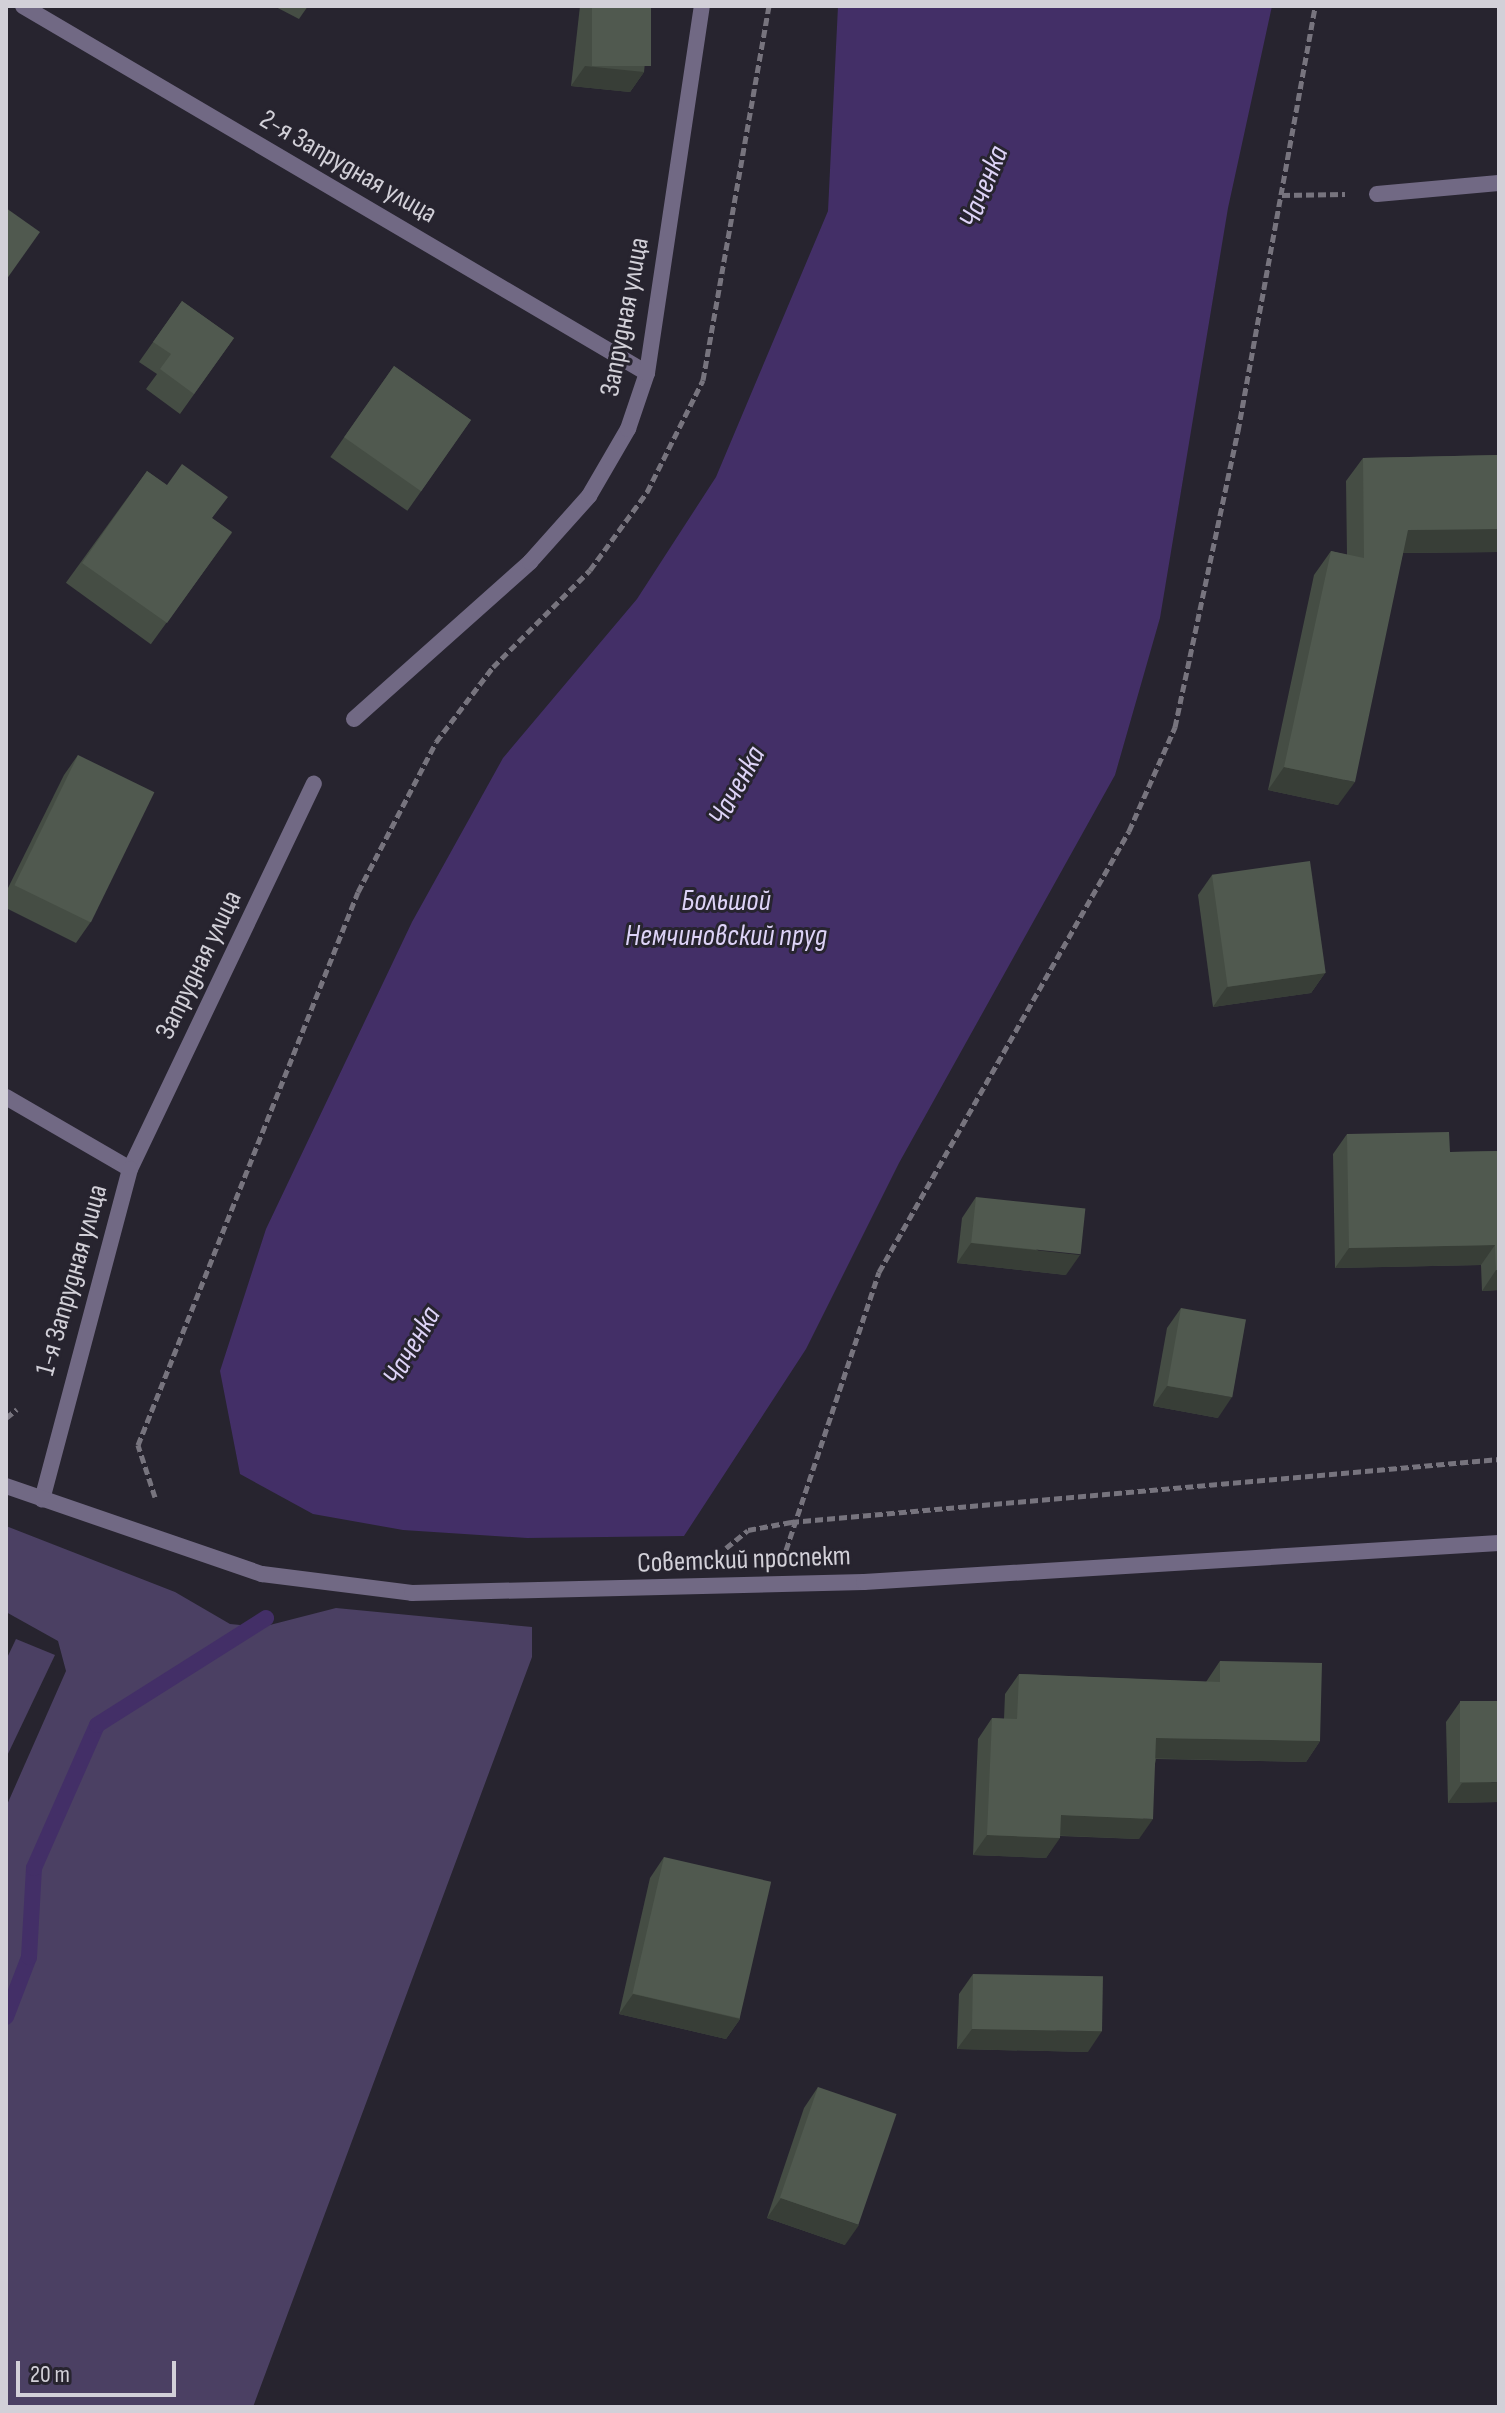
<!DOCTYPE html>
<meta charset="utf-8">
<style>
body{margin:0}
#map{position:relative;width:1505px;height:2413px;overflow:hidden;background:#27242f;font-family:"Sofia Sans Condensed",sans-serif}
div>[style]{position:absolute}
.green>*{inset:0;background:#4b4063}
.water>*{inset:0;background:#432f67}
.stream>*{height:16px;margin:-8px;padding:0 8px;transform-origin:8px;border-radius:8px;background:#432f67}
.path>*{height:5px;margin-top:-2.5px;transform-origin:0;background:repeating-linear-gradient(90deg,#77747e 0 8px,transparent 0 12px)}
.minor>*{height:16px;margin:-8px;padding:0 8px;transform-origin:8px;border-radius:8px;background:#716984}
.tertiary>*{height:16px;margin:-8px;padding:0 8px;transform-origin:8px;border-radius:8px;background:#716984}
.wall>*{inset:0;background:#454d44;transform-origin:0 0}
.shaded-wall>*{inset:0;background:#383e37}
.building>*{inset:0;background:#50594f;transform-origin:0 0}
span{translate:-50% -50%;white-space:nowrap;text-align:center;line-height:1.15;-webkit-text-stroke:6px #27242f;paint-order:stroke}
.street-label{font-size:28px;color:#d2d0d8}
.water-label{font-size:30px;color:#ddd3f7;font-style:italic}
.frame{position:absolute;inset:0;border:8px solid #d2d0d8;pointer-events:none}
.scale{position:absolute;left:16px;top:2361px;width:160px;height:36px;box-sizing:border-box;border:4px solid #d2d0d8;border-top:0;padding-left:10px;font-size:24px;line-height:28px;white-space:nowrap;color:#d2d0d8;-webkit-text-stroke:6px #27242f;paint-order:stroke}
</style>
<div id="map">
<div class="green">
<i style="clip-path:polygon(6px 1526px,175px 1592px,230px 1624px,262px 1627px,336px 1608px,532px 1627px,532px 1657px,253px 2407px,6px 2407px,6px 1807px,66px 1671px,58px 1641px,6px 1612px)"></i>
<i style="clip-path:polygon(16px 1639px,55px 1655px,6px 1758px,6px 1660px)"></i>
</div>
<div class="water">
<i style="clip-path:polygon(838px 6px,1272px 6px,1228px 208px,1160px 618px,1115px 775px,899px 1163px,806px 1349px,684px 1536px,527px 1538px,403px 1530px,313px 1514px,240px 1474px,220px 1371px,266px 1229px,412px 922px,503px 758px,637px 599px,716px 477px,828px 211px)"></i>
</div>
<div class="stream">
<i style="left:6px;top:2017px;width:64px;rotate:-69deg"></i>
<i style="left:29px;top:1957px;width:89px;rotate:-86.8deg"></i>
<i style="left:34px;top:1868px;width:156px;rotate:-66.2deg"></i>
<i style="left:97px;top:1725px;width:200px;rotate:-32.3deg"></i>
</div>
<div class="path">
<i style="left:1282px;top:195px;width:63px;rotate:-0.9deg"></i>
<i style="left:6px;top:1418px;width:14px;rotate:-39deg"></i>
<i style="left:155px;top:1497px;width:55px;rotate:-108.1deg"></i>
<i style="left:138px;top:1445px;width:595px;rotate:-68.31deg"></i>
<i style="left:358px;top:892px;width:169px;rotate:-62.5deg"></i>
<i style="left:436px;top:742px;width:94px;rotate:-52.8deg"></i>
<i style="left:493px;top:667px;width:137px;rotate:-45deg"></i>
<i style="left:590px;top:570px;width:97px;rotate:-53.8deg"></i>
<i style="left:647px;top:492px;width:125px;rotate:-63.4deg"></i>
<i style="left:703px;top:380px;width:380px;rotate:-80deg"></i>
<i style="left:726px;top:1548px;width:28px;rotate:-39deg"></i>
<i style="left:748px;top:1530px;width:44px;rotate:-10.5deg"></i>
<i style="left:791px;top:1522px;width:711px;rotate:-5.08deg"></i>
<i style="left:786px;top:1550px;width:293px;rotate:-71.5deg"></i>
<i style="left:879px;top:1272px;width:507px;rotate:-60.45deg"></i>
<i style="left:1129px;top:831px;width:114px;rotate:-66.1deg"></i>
<i style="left:1175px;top:727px;width:303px;rotate:-78deg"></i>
<i style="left:1238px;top:431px;width:432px;rotate:-79.7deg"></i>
</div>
<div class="minor">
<i style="left:23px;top:6px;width:724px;rotate:30.46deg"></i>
<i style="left:1377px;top:194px;width:122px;rotate:-5.2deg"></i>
<i style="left:354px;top:719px;width:236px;rotate:-41.7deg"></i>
<i style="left:530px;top:562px;width:89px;rotate:-48.2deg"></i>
<i style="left:589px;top:496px;width:78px;rotate:-59.8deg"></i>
<i style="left:628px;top:429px;width:59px;rotate:-71.3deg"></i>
<i style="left:647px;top:373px;width:371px;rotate:-81.5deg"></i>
<i style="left:130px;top:1169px;width:427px;rotate:-64.5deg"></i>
</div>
<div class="tertiary">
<i style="left:6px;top:1097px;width:143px;rotate:30.1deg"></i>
<i style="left:130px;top:1169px;width:342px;rotate:104.9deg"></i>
<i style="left:6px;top:1486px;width:271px;rotate:19deg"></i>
<i style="left:262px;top:1574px;width:151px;rotate:7.2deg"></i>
<i style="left:412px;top:1593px;width:452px;rotate:-1.4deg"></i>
<i style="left:864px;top:1582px;width:636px;rotate:-3.51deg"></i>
</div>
<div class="wall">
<i style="clip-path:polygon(274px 6px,308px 6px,299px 19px)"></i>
<i style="clip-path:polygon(580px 6px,651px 6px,644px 72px,630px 92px,571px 86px)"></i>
<i style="clip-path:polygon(182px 301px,234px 338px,180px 414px,146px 389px,157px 374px,139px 362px)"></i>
<i style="left:394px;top:366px;width:94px;height:111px;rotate:35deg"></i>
<i style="clip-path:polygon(1499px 455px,1499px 552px,1403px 553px,1338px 805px,1268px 790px,1314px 575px,1331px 551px,1347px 555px,1346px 481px,1363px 458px)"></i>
<i style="left:147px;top:471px;width:105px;height:138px;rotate:36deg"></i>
<i style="clip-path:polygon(78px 755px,90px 923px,76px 943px,6px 908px,6px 892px,64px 775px)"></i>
<i style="clip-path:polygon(1212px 875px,1325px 973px,1311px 993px,1213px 1007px,1198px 895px)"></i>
<i style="clip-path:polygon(1347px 1134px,1450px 1152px,1499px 1151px,1499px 1290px,1482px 1291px,1481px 1265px,1335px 1268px,1333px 1154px)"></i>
<i style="clip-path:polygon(976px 1197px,1066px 1275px,957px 1263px,962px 1218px)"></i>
<i style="clip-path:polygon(1181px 1308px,1218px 1418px,1153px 1406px,1167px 1328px)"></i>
<i style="clip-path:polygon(1220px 1661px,1320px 1741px,1306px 1762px,1156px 1759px,1139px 1839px,1060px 1836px,1046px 1858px,973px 1855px,978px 1739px,992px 1718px,1004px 1719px,1005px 1694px,1019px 1674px,1206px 1682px)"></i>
<i style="clip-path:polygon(1460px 1702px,1499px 1802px,1448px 1803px,1446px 1722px)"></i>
<i style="clip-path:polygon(664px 1857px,740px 2019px,726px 2039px,619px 2014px,650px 1878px)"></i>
<i style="clip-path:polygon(973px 1974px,1088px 2052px,957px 2049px,959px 1994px)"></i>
<i style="clip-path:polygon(818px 2087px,845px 2245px,767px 2218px,804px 2108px)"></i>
</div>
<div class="shaded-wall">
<i style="clip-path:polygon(585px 66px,644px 72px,630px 92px,571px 86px)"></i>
<i style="clip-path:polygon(1499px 529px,1499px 552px,1391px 553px,1408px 530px)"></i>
<i style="clip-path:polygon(1284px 767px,1355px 782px,1338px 805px,1268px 790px)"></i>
<i style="clip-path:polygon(1325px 973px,1311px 993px,1213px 1007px,1227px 987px)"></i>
<i style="clip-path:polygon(971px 1243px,1080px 1255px,1066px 1275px,957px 1263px)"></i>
<i style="clip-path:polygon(1495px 1245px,1481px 1265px,1335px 1268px,1349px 1248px)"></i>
<i style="clip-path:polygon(1496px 1270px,1499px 1270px,1499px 1290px,1482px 1291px)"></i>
<i style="clip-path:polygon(1167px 1386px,1232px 1397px,1218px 1418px,1153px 1406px)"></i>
<i style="clip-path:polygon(1156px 1738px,1320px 1741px,1306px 1762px,1142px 1758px)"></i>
<i style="clip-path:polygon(1499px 1782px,1499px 1802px,1448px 1803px,1462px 1783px)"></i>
<i style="clip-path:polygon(1061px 1815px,1153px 1819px,1139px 1839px,1047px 1835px)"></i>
<i style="clip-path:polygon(987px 1835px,1060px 1838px,1046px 1858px,973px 1855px)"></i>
<i style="clip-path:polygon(633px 1994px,740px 2019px,726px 2039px,619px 2014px)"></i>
<i style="clip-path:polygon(972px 2029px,1102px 2031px,1088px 2052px,957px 2049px)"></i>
<i style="clip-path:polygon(781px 2198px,859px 2225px,845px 2245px,767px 2218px)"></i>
</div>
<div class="building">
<i style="left:592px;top:6px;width:59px;height:60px"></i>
<i style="clip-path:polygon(6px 208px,40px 232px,6px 280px)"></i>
<i style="clip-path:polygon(182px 301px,234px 338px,194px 394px,160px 369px,171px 354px,153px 342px)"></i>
<i style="left:394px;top:366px;width:94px;height:87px;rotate:35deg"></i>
<i style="clip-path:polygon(1499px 455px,1499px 529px,1408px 530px,1355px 782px,1284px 767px,1331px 551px,1364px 558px,1363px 458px)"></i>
<i style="clip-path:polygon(182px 464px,228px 497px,212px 518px,232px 532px,167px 623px,82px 563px,147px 471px,167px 485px)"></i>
<i style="left:78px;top:755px;width:85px;height:145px;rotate:26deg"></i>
<i style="left:1310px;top:861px;width:113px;height:99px;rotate:82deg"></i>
<i style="clip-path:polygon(1449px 1132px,1450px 1152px,1499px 1151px,1499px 1270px,1496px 1270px,1495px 1245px,1349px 1248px,1347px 1134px)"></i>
<i style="left:976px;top:1197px;width:110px;height:46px;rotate:6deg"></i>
<i style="left:1181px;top:1308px;width:66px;height:79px;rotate:10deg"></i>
<i style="clip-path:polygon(1220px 1661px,1322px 1663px,1320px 1741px,1156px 1738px,1153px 1819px,1061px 1815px,1060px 1838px,987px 1835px,992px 1718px,1017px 1719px,1019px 1674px,1220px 1682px)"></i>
<i style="left:1499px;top:1701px;width:81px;height:39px;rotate:90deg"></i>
<i style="left:664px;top:1857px;width:110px;height:140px;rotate:13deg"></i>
<i style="left:973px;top:1974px;width:130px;height:55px;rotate:1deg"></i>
<i style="left:818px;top:2087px;width:83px;height:117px;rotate:19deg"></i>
</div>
<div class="street-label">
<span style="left:348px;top:167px;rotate:30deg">2-я Запрудная улица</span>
<span style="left:625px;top:317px;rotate:-79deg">Запрудная улица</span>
<span style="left:199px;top:965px;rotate:-64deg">Запрудная улица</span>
<span style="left:72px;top:1280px;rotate:-74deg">1-я Запрудная улица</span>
<span style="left:744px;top:1560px;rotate:-2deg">Советский проспект</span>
</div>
<div class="water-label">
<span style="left:984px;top:187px;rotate:-68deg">Чаченка</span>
<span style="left:737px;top:786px;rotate:-61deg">Чаченка</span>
<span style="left:726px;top:918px">Большой<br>Немчиновский пруд</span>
<span style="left:412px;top:1346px;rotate:-60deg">Чаченка</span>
</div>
<div class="frame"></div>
<div class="scale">20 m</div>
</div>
